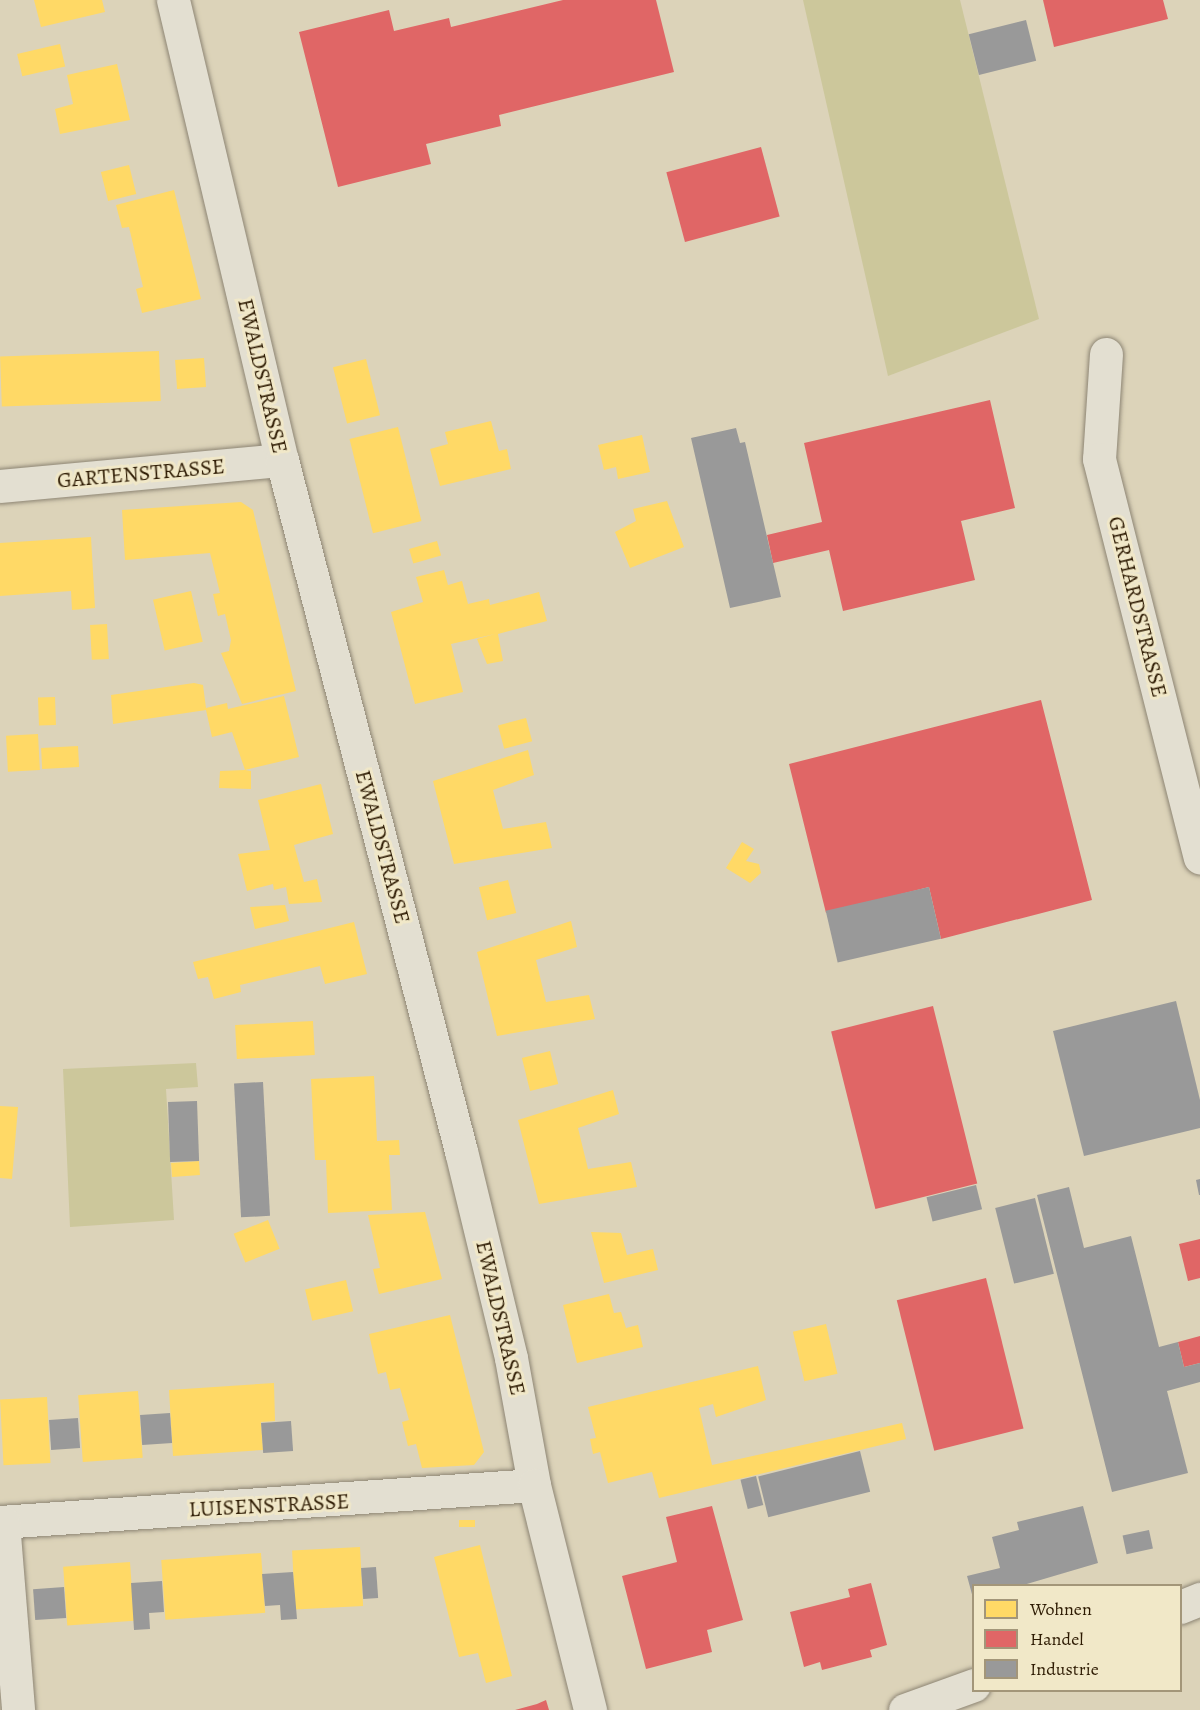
<!DOCTYPE html>
<style>
body{margin:0}
#map{position:relative;width:1200px;height:1710px;overflow:hidden;background:#dcd3b9;font-family:Alegreya,serif}
div>[style]{position:absolute}
.green>*{inset:0;background:#ccc79b}
.homes>*{inset:0;background:#ffd966;transform-origin:0 0}
.shops>*{inset:0;background:#e06666;transform-origin:0 0}
.industry>*{inset:0;background:#999;transform-origin:0 0}
.roads{filter:drop-shadow(0 0 2px #8d8574) drop-shadow(0 0 2px #8d8574)}
.minor>*{height:33px;margin:-16.5px;padding:0 16.5px;transform-origin:16.5px;border-radius:16.5px;background:#e3dfd1}
.tertiary>*{height:33px;margin:-16.5px;padding:0 16.5px;transform-origin:16.5px;border-radius:16.5px;background:#e3dfd1}
.secondary>*{height:33px;margin:-16.5px;padding:0 16.5px;transform-origin:16.5px;border-radius:16.5px;background:#e3dfd1}
span{translate:-50% -50%;white-space:nowrap;text-align:center;line-height:1.15;-webkit-text-stroke:6px #f1e8c8;paint-order:stroke}
.street-label{font-size:22px;color:#2d1a02}
.legend{position:absolute;left:972px;top:1584px;width:210px;height:108px;box-sizing:border-box;background:#f1e8c8;border:2px solid #a39679;margin:0;padding:8px 10px;list-style:none;font-size:18px;color:#2d1a02}
.legend li{display:flex;align-items:center;gap:12px;height:30px}
.legend b{width:30px;border:2px solid #a39679}
</style>
<div id="map">
<div class="green">
<i style="clip-path:polygon(803px 0,960px 0,1039px 319px,888px 376px)"></i>
<i style="clip-path:polygon(196px 1063px,198px 1087px,166px 1089px,174px 1220px,70px 1227px,63px 1069px)"></i>
</div>
<div class="homes">
<i style="clip-path:polygon(34px 0,102px 0,105px 12px,41px 27px)"></i>
<i style="left:60px;top:44px;width:23px;height:44px;rotate:77deg"></i>
<i style="clip-path:polygon(117px 64px,130px 120px,60px 134px,55px 109px,73px 104px,67px 75px)"></i>
<i style="left:129px;top:165px;width:30px;height:29px;rotate:76deg"></i>
<i style="clip-path:polygon(174px 190px,201px 299px,142px 313px,136px 289px,143px 287px,129px 227px,122px 228px,116px 205px)"></i>
<i style="left:159px;top:351px;width:50px;height:159px;rotate:88deg"></i>
<i style="left:204px;top:358px;width:29px;height:29px;rotate:86deg"></i>
<i style="left:366px;top:359px;width:58px;height:34px;rotate:76deg"></i>
<i style="clip-path:polygon(491px 421px,499px 451px,507px 449px,511px 469px,440px 486px,430px 449px,448px 444px,445px 432px)"></i>
<i style="left:398px;top:427px;width:97px;height:50px;rotate:76deg"></i>
<i style="clip-path:polygon(642px 435px,650px 472px,618px 479px,616px 467px,604px 470px,598px 445px)"></i>
<i style="clip-path:polygon(667px 501px,684px 547px,630px 568px,615px 532px,636px 521px,633px 509px)"></i>
<i style="clip-path:polygon(241px 502px,253px 510px,296px 691px,242px 704px,221px 653px,229px 651px,231px 640px,225px 614px,218px 616px,213px 594px,220px 593px,210px 553px,125px 560px,122px 510px)"></i>
<i style="clip-path:polygon(91px 537px,95px 608px,72px 610px,71px 591px,0 596px,0 543px)"></i>
<i style="left:437px;top:541px;width:15px;height:29px;rotate:74deg"></i>
<i style="clip-path:polygon(444px 570px,448px 585px,462px 581px,468px 604px,489px 599px,490px 605px,539px 592px,547px 621px,498px 634px,503px 661px,487px 664px,477px 639px,495px 634px,451px 644px,463px 692px,415px 704px,391px 612px,423px 602px,416px 577px)"></i>
<i style="left:191px;top:591px;width:52px;height:39px;rotate:77deg"></i>
<i style="left:107px;top:624px;width:35px;height:17px;rotate:87deg"></i>
<i style="clip-path:polygon(194px 683px,203px 685px,206px 708px,227px 703px,228px 709px,284px 696px,299px 757px,245px 770px,251px 771px,251px 789px,219px 788px,220px 771px,245px 770px,232px 732px,212px 737px,206px 710px,113px 724px,111px 695px)"></i>
<i style="left:55px;top:697px;width:28px;height:17px;rotate:88deg"></i>
<i style="left:526px;top:718px;width:24px;height:29px;rotate:75deg"></i>
<i style="left:38px;top:734px;width:36px;height:32px;rotate:87deg"></i>
<i style="left:78px;top:746px;width:21px;height:37px;rotate:87deg"></i>
<i style="clip-path:polygon(528px 750px,534px 775px,493px 790px,503px 829px,546px 822px,552px 848px,454px 864px,433px 781px)"></i>
<i style="clip-path:polygon(321px 784px,333px 834px,294px 845px,304px 882px,317px 879px,322px 902px,289px 904px,286px 887px,274px 890px,273px 884px,247px 891px,238px 854px,277px 849px,270px 850px,258px 800px)"></i>
<i style="clip-path:polygon(742px 842px,754px 849px,746px 861px,759px 864px,761px 873px,750px 883px,726px 868px)"></i>
<i style="left:508px;top:880px;width:34px;height:30px;rotate:76deg"></i>
<i style="clip-path:polygon(285px 905px,289px 921px,255px 929px,250px 907px)"></i>
<i style="clip-path:polygon(571px 921px,577px 947px,536px 960px,546px 1002px,589px 995px,595px 1019px,497px 1036px,477px 952px)"></i>
<i style="clip-path:polygon(354px 922px,367px 974px,325px 984px,320px 966px,240px 985px,241px 992px,214px 999px,208px 977px,198px 979px,193px 962px)"></i>
<i style="left:313px;top:1021px;width:34px;height:78px;rotate:87deg"></i>
<i style="left:550px;top:1051px;width:34px;height:29px;rotate:76deg"></i>
<i style="clip-path:polygon(374px 1076px,377px 1141px,399px 1140px,400px 1155px,389px 1155px,392px 1210px,328px 1213px,326px 1160px,315px 1160px,311px 1079px)"></i>
<i style="clip-path:polygon(613px 1090px,619px 1114px,578px 1128px,588px 1169px,631px 1162px,637px 1187px,539px 1204px,518px 1120px)"></i>
<i style="clip-path:polygon(0 1106px,18px 1107px,12px 1179px,0 1178px)"></i>
<i style="left:199px;top:1161px;width:14px;height:28px;rotate:86deg"></i>
<i style="clip-path:polygon(425px 1212px,442px 1279px,379px 1294px,373px 1269px,380px 1268px,368px 1215px)"></i>
<i style="left:268px;top:1220px;width:31px;height:37px;rotate:68deg"></i>
<i style="clip-path:polygon(591px 1232px,621px 1233px,627px 1255px,653px 1249px,658px 1270px,604px 1283px)"></i>
<i style="left:346px;top:1280px;width:32px;height:42px;rotate:77deg"></i>
<i style="clip-path:polygon(609px 1294px,614px 1313px,621px 1312px,626px 1328px,638px 1325px,643px 1347px,577px 1363px,563px 1305px)"></i>
<i style="clip-path:polygon(450px 1315px,484px 1452px,474px 1465px,422px 1468px,416px 1444px,408px 1446px,402px 1422px,409px 1420px,400px 1388px,390px 1390px,386px 1372px,378px 1374px,369px 1334px)"></i>
<i style="left:826px;top:1324px;width:51px;height:34px;rotate:77deg"></i>
<i style="clip-path:polygon(758px 1366px,766px 1400px,716px 1417px,713px 1404px,699px 1408px,712px 1465px,902px 1423px,906px 1439px,659px 1498px,652px 1472px,608px 1483px,600px 1452px,593px 1454px,590px 1439px,596px 1438px,588px 1407px)"></i>
<i style="clip-path:polygon(274px 1383px,275px 1421px,261px 1422px,263px 1450px,173px 1456px,169px 1390px)"></i>
<i style="left:138px;top:1391px;width:67px;height:60px;rotate:86deg"></i>
<i style="left:47px;top:1397px;width:66px;height:47px;rotate:87deg"></i>
<i style="left:475px;top:1520px;width:7px;height:16px;rotate:90deg"></i>
<i style="clip-path:polygon(480px 1545px,512px 1676px,486px 1683px,478px 1653px,459px 1657px,434px 1557px)"></i>
<i style="left:360px;top:1547px;width:59px;height:68px;rotate:87deg"></i>
<i style="left:261px;top:1553px;width:60px;height:100px;rotate:86deg"></i>
<i style="left:130px;top:1562px;width:59px;height:67px;rotate:86deg"></i>
</div>
<div class="shops">
<i style="clip-path:polygon(563px 0,656px 0,674px 72px,499px 115px,501px 126px,426px 144px,431px 164px,338px 187px,299px 32px,389px 10px,394px 31px,449px 18px,451px 27px)"></i>
<i style="clip-path:polygon(1043px 0,1163px 0,1168px 19px,1054px 47px)"></i>
<i style="left:761px;top:147px;width:72px;height:98px;rotate:75deg"></i>
<i style="clip-path:polygon(990px 400px,1015px 508px,961px 521px,975px 580px,843px 611px,829px 550px,773px 563px,767px 535px,822px 522px,804px 443px)"></i>
<i style="clip-path:polygon(1041px 700px,1092px 900px,941px 939px,929px 887px,826px 913px,789px 764px)"></i>
<i style="left:933px;top:1006px;width:183px;height:105px;rotate:76deg"></i>
<i style="clip-path:polygon(1200px 1239px,1200px 1278px,1188px 1281px,1179px 1244px)"></i>
<i style="left:986px;top:1278px;width:155px;height:92px;rotate:76deg"></i>
<i style="clip-path:polygon(1200px 1336px,1200px 1363px,1184px 1367px,1178px 1342px)"></i>
<i style="clip-path:polygon(712px 1506px,743px 1620px,707px 1630px,712px 1652px,646px 1669px,622px 1576px,677px 1562px,666px 1517px)"></i>
<i style="clip-path:polygon(871px 1583px,887px 1645px,870px 1650px,872px 1657px,822px 1670px,820px 1662px,804px 1667px,790px 1612px,850px 1597px,848px 1589px)"></i>
<i style="clip-path:polygon(546px 1700px,549px 1710px,515px 1710px,537px 1704px)"></i>
</div>
<div class="industry">
<i style="left:1026px;top:20px;width:42px;height:59px;rotate:76deg"></i>
<i style="clip-path:polygon(736px 428px,740px 443px,745px 442px,781px 597px,730px 608px,691px 438px)"></i>
<i style="left:929px;top:887px;width:53px;height:106px;rotate:77deg"></i>
<i style="clip-path:polygon(1176px 1001px,1200px 1100px,1200px 1128px,1084px 1156px,1053px 1031px)"></i>
<i style="left:263px;top:1082px;width:134px;height:29px;rotate:87deg"></i>
<i style="left:197px;top:1101px;width:60px;height:29px;rotate:88deg"></i>
<i style="clip-path:polygon(1200px 1179px,1200px 1195px,1199px 1195px,1196px 1180px)"></i>
<i style="left:976px;top:1185px;width:25px;height:51px;rotate:76deg"></i>
<i style="clip-path:polygon(1069px 1187px,1084px 1248px,1131px 1236px,1159px 1347px,1178px 1342px,1184px 1367px,1200px 1363px,1200px 1382px,1167px 1391px,1188px 1473px,1112px 1492px,1037px 1195px)"></i>
<i style="left:1035px;top:1198px;width:78px;height:41px;rotate:76deg"></i>
<i style="left:170px;top:1413px;width:30px;height:30px;rotate:86deg"></i>
<i style="left:78px;top:1418px;width:30px;height:29px;rotate:86deg"></i>
<i style="left:291px;top:1421px;width:30px;height:30px;rotate:86deg"></i>
<i style="left:860px;top:1451px;width:42px;height:105px;rotate:76deg"></i>
<i style="left:756px;top:1476px;width:30px;height:16px;rotate:76deg"></i>
<i style="clip-path:polygon(1083px 1506px,1098px 1563px,1020px 1586px,974px 1586px,973px 1598px,967px 1576px,1000px 1568px,992px 1537px,1019px 1530px,1017px 1522px)"></i>
<i style="left:1149px;top:1530px;width:19px;height:27px;rotate:78deg"></i>
<i style="left:376px;top:1567px;width:31px;height:15px;rotate:86deg"></i>
<i style="clip-path:polygon(293px 1572px,297px 1619px,281px 1620px,280px 1605px,265px 1606px,262px 1574px)"></i>
<i style="clip-path:polygon(162px 1581px,164px 1612px,149px 1613px,150px 1629px,134px 1630px,131px 1583px)"></i>
<i style="left:64px;top:1587px;width:31px;height:31px;rotate:86deg"></i>
</div>
<div class="roads">
<div class="minor">
<i style="left:1106px;top:354px;width:105px;rotate:93.8deg"></i>
<i style="left:1099px;top:459px;width:411px;rotate:75.8deg"></i>
<i style="left:0;top:1522px;width:535px;rotate:-3.96deg"></i>
<i style="left:3px;top:1522px;width:189px;rotate:85.4deg"></i>
</div>
<div class="tertiary">
<i style="left:0;top:486px;width:283px;rotate:-5.3deg"></i>
<i style="left:1180px;top:1607px;width:22px;rotate:-22deg"></i>
<i style="left:905px;top:1710px;width:73px;rotate:-19.9deg"></i>
</div>
<div class="secondary">
<i style="left:173px;top:0;width:473px;rotate:76.7deg"></i>
<i style="left:282px;top:460px;width:714px;rotate:75.48deg"></i>
<i style="left:461px;top:1151px;width:213px;rotate:76.4deg"></i>
<i style="left:511px;top:1358px;width:129px;rotate:79.7deg"></i>
<i style="left:534px;top:1485px;width:232px;rotate:76deg"></i>
</div>
</div>
<div class="street-label">
<span style="left:262px;top:376px;rotate:77deg">EWALDSTRASSE</span>
<span style="left:141px;top:474px;rotate:-5deg">GARTENSTRASSE</span>
<span style="left:1137px;top:607px;rotate:76deg">GERHARDSTRASSE</span>
<span style="left:382px;top:847px;rotate:75deg">EWALDSTRASSE</span>
<span style="left:500px;top:1318px;rotate:77deg">EWALDSTRASSE</span>
<span style="left:269px;top:1506px;rotate:-3deg">LUISENSTRASSE</span>
</div>
<ul class="legend">
<li><b style="height:16px;background:#ffd966"></b>Wohnen</li>
<li><b style="height:16px;background:#e06666"></b>Handel</li>
<li><b style="height:16px;background:#999"></b>Industrie</li>
</ul>
</div>
